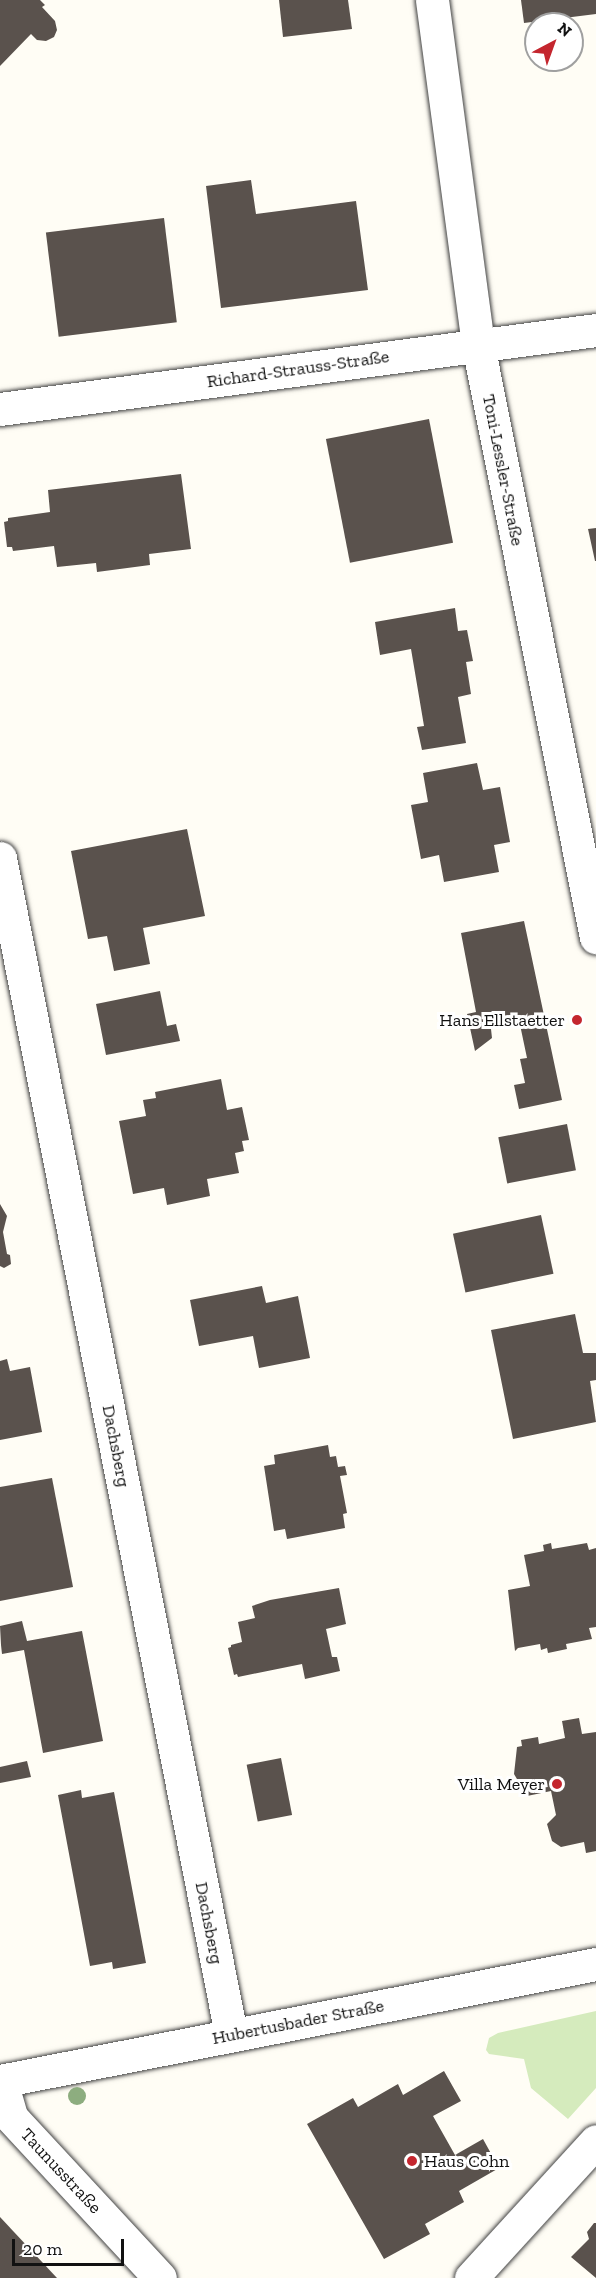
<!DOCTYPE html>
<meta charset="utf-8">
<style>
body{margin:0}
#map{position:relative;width:596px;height:2278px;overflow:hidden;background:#fffdf5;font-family:"Zilla Slab",serif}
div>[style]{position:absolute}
.green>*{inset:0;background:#d5ebbd}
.building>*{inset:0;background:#5a524d;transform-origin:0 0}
.roads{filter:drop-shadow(0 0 2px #444) drop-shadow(0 0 2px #444)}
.street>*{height:33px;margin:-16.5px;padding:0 16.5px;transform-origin:16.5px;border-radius:16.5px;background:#fff}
.trees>*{width:18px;height:18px;margin:-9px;border-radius:50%;background:#8dad7f}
.dots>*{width:16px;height:16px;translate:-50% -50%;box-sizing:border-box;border:3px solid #fff;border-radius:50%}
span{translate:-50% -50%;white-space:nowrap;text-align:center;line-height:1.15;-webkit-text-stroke:6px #fff;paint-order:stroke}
.street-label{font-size:18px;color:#111}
.poi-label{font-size:18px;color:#111}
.right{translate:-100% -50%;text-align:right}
.left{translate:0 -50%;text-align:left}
.north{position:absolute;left:524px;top:12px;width:60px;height:60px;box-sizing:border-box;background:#fff;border:2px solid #a0a0a0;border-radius:50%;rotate:41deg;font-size:16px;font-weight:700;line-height:24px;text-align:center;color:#111}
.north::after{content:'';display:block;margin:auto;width:21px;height:27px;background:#c4262e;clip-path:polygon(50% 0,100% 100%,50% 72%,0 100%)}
.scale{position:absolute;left:12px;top:2239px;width:112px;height:27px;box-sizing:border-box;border:3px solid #111;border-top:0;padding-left:8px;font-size:18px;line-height:21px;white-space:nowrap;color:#111;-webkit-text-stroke:4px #fff;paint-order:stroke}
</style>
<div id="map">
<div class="green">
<i style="clip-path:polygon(596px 2011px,596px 2088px,568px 2119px,531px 2088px,524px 2059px,489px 2054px,486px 2050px,489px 2038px,498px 2033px)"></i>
</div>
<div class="building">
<i style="clip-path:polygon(0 0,40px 0,45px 5px,42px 7px,55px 21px,57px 30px,54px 37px,46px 41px,37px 40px,31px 34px,0 66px)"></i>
<i style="clip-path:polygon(279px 0,348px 0,352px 29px,283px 37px)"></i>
<i style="clip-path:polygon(521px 0,596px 0,596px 14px,524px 23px)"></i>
<i style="clip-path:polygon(251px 180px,256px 214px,356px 201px,368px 290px,221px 308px,206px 186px)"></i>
<i style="left:164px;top:218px;width:105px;height:119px;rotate:83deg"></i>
<i style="left:429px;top:419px;width:126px;height:105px;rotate:79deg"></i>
<i style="clip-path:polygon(181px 474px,191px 549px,149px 554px,150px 565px,97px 572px,96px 563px,57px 567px,54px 546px,13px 551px,12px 547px,7px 547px,4px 522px,8px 521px,8px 518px,50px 512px,48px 490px)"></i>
<i style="clip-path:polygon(596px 528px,596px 561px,595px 561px,588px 529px)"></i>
<i style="clip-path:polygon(455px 608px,458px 631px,467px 630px,473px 661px,466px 662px,471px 694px,458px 697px,466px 743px,422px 750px,417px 727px,424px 726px,411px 649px,380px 655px,375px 622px)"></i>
<i style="clip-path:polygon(477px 763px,483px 790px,500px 787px,510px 842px,494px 845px,499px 872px,444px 882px,439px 855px,421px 859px,411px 805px,428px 802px,423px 773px)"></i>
<i style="clip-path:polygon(187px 829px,205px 916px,143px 928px,150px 964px,114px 971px,107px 936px,88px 939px,71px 851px)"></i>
<i style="clip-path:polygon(524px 921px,562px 1100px,519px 1109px,514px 1085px,525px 1083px,520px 1059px,527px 1058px,519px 1020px,510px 1021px,510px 1025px,491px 1029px,492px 1038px,475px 1051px,467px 1014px,476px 1012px,461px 933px)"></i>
<i style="clip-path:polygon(160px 991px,167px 1026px,176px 1024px,180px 1041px,106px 1055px,96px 1004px)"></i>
<i style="clip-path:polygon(221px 1079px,227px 1110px,242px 1107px,249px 1140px,242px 1141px,244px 1151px,235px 1153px,239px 1173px,207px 1179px,210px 1196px,167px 1205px,164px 1188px,133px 1194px,119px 1121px,146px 1116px,143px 1100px,156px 1098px,155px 1092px)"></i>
<i style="left:567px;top:1124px;width:47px;height:70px;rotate:79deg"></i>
<i style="clip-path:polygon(0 1204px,7px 1216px,3px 1232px,7px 1254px,10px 1255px,11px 1264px,4px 1268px,0 1266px)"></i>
<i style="left:541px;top:1215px;width:60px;height:90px;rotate:78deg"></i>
<i style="clip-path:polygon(262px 1286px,266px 1303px,298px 1296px,310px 1358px,259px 1368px,253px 1336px,199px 1346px,190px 1300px)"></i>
<i style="clip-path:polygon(575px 1314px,583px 1353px,596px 1353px,596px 1380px,590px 1381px,596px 1422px,513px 1439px,491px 1330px)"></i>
<i style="clip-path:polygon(7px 1359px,10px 1371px,30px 1367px,42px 1432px,0 1440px,0 1361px)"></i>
<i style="clip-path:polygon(328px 1445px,330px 1457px,336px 1456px,338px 1467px,345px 1466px,347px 1475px,340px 1476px,347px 1513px,343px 1514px,345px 1528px,287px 1539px,285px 1529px,274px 1531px,264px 1466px,275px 1464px,274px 1455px)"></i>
<i style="clip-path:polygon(52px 1478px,73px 1587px,0 1601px,0 1487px)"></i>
<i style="clip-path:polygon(551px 1543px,552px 1549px,587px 1543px,589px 1550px,596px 1548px,596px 1627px,589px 1628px,592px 1639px,566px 1644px,567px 1649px,548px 1653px,547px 1648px,541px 1650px,540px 1644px,518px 1648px,515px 1651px,508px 1590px,530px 1586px,524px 1555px,544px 1551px,543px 1545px)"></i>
<i style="clip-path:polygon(339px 1588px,346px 1624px,326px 1629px,332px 1657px,337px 1657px,340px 1671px,305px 1679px,302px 1664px,238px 1677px,237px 1674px,234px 1675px,228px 1648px,231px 1647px,231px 1645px,242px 1642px,238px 1622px,255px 1618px,252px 1606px,270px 1600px)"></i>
<i style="clip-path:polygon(22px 1621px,27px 1641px,82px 1631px,103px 1741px,43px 1753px,24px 1650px,2px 1654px,1px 1645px,0 1626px)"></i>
<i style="clip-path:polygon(579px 1718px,582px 1734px,596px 1732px,596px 1851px,586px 1853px,584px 1842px,561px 1847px,552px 1841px,547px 1824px,556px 1815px,551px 1791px,527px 1796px,514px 1774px,517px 1747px,522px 1746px,521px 1740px,538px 1737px,539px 1744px,565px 1738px,562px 1721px)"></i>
<i style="left:281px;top:1758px;width:58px;height:35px;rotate:79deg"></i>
<i style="clip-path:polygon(27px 1761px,31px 1777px,0 1783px,0 1767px)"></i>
<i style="clip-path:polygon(81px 1790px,82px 1798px,114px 1792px,146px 1963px,113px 1969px,112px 1962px,90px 1966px,58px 1795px)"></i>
<i style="clip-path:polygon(444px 2071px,461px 2101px,433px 2116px,455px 2155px,483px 2139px,499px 2168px,459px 2191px,464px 2202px,425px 2224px,430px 2234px,384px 2259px,307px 2124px,353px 2098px,358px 2107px,398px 2084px,403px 2095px)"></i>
<i style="clip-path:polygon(0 2217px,57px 2278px,0 2278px)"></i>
<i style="clip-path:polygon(594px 2223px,596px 2223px,596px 2278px,571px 2257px,589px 2239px,587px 2232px)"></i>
</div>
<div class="roads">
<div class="street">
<i style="left:432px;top:0;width:348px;rotate:82.4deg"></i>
<i style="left:478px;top:345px;width:604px;rotate:78.73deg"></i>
<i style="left:0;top:409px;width:601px;rotate:-7.55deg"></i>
<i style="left:0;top:858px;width:1198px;rotate:78.89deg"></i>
<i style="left:0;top:2081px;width:607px;rotate:-11.11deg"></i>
<i style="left:1px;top:2081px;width:37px;rotate:74deg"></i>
<i style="left:11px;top:2117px;width:219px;rotate:47.2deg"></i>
<i style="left:471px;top:2278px;width:185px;rotate:-47.6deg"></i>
</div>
</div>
<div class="trees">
<i style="left:77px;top:2096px"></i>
</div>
<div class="dots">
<i style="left:577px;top:1020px;background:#c4262e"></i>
<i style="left:557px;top:1784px;background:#c4262e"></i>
<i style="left:412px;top:2161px;background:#c4262e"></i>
</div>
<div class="street-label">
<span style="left:298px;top:369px;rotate:-8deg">Richard-Strauss-Straße</span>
<span style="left:503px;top:470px;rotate:79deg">Toni-Lessler-Straße</span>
<span style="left:116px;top:1446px;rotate:79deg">Dachsberg</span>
<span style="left:209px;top:1923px;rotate:79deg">Dachsberg</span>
<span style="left:298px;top:2022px;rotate:-11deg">Hubertusbader Straße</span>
<span style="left:61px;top:2171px;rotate:47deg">Taunusstraße</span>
</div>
<div class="poi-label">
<span class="right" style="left:565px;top:1020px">Hans Ellstaetter</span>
<span class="right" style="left:545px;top:1784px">Villa Meyer</span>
<span class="left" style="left:424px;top:2161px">Haus Cohn</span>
</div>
<div class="north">N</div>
<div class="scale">20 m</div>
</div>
